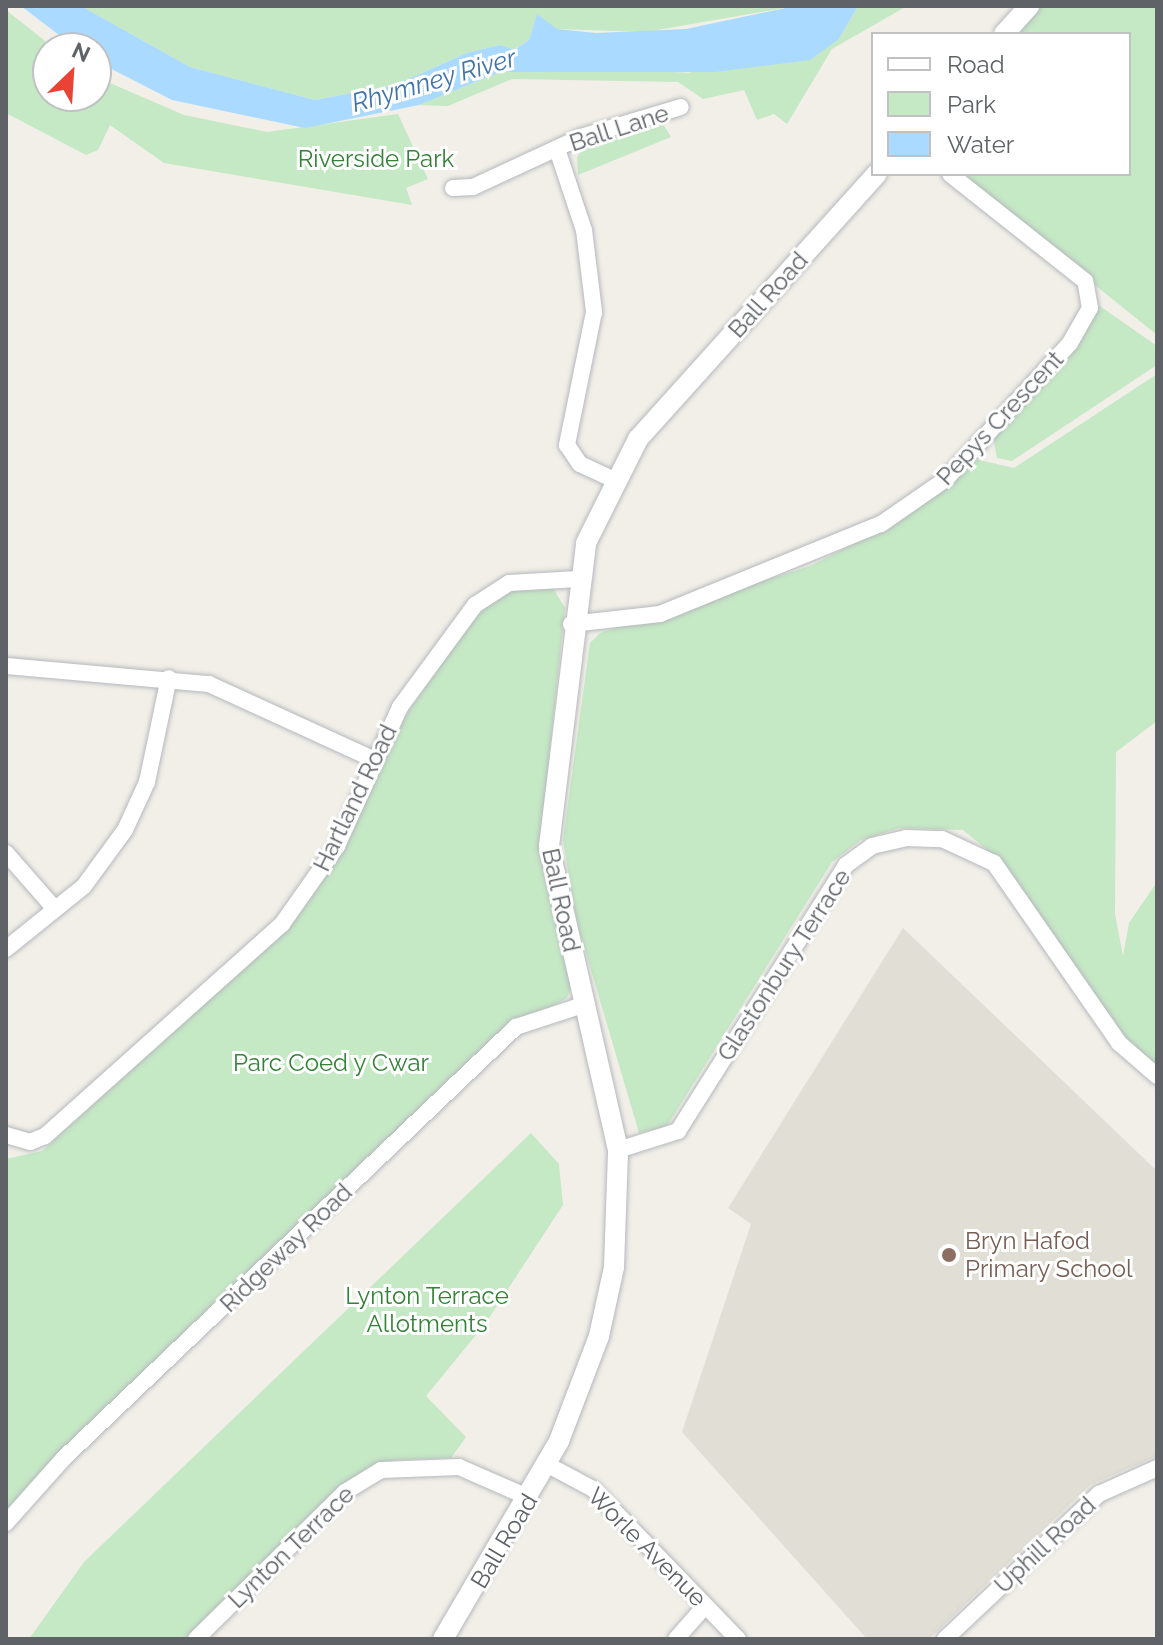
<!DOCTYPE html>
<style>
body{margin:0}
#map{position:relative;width:1163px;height:1645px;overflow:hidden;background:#f1efe8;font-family:Raleway,sans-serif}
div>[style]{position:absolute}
.education>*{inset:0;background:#e1ded6}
.green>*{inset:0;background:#c5e8c5}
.water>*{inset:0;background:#aadaff}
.roads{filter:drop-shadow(0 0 2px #b5b8bc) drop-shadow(0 0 2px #b5b8bc)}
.minor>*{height:16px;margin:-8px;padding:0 8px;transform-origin:8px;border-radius:8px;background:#fff}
.tertiary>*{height:20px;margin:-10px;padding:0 10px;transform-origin:10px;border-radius:10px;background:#fff}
.dots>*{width:22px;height:22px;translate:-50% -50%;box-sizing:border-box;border:4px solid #fff;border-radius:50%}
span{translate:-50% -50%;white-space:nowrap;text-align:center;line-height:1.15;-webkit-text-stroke:6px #fff;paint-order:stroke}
.street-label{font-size:24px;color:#5f6368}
.park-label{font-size:24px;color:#348238}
.education-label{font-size:24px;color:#785e54}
.left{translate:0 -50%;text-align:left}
.water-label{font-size:26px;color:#4174aa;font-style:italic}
.frame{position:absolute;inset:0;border:8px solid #5f6368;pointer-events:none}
.legend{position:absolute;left:871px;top:32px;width:260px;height:144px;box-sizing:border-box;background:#fff;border:2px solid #bfc1c3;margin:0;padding:10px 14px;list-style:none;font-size:24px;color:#5f6368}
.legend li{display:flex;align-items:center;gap:16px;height:40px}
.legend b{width:40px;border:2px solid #bfc1c3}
.north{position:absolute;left:32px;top:32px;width:80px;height:80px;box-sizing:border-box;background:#fff;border:2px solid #bfc1c3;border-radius:50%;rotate:25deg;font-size:22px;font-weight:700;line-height:32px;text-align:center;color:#5f6368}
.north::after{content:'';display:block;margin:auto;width:28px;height:36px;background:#ea4335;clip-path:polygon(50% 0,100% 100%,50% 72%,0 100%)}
</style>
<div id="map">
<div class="education">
<i style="clip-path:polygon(903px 928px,1157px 1171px,1157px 1456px,1090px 1485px,929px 1639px,867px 1639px,682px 1432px,751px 1224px,728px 1208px)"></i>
</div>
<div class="green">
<i style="clip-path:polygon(81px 6px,795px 6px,646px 32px,556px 29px,537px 14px,529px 40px,513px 50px,500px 45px,467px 53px,395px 85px,315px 100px,190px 67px)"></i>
<i style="clip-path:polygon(858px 6px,907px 6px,832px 49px,787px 124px,774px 114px,757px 120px,744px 90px,703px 99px,678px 82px,512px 79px,448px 106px,419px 105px,500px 72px,609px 67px,688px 73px,839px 39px)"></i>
<i style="clip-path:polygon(1041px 6px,1157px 6px,1157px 335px,957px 174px,1129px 174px,1129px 34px,1016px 34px)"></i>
<i style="clip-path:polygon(6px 10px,54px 48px,48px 48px,48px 96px,96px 96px,96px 77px,184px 115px,267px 132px,398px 114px,428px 179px,406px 188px,412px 205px,164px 163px,110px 125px,98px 150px,86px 155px,6px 113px)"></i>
<i style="clip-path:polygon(663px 124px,671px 137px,578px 175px,577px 157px,585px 146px)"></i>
<i style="clip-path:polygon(1097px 304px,1157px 346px,1157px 365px,1012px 461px,997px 458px,993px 437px,1080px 343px)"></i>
<i style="clip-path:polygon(1157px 374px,1157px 721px,1116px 752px,1115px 914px,1123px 956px,1129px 923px,1157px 882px,1157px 1069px,1114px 1029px,1001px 861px,963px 830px,900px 828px,861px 840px,832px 862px,667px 1126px,639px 1133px,576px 919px,563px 840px,590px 643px,600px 633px,810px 566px,883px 529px,975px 459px,1014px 468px)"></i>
<i style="clip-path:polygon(553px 588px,565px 608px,539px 853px,571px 989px,567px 998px,544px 1011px,243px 1279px,6px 1512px,6px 1159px,42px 1151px,272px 943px,403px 719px,479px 612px,512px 590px)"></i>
<i style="clip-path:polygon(531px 1133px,559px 1164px,563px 1205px,485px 1324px,426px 1396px,466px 1437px,451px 1458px,396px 1460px,351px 1479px,186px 1639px,29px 1639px,84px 1562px)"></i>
</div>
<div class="water">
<i style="clip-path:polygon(21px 6px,81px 6px,190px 67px,315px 100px,395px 85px,467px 53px,500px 45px,514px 50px,529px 40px,537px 14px,557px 29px,596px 33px,686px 29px,795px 6px,858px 6px,839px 39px,810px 60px,715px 72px,500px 72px,419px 105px,305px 128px,172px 100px,96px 61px,96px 48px,76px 48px)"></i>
</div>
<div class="roads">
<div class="minor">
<i style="left:557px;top:149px;width:85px;rotate:71.6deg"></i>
<i style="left:584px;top:230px;width:83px;rotate:83deg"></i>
<i style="left:594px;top:312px;width:136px;rotate:101.5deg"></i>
<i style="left:567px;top:445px;width:23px;rotate:56deg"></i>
<i style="left:580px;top:464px;width:38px;rotate:25deg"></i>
<i style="left:453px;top:188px;width:20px;rotate:-3deg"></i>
<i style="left:473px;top:187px;width:119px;rotate:-24.8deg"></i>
<i style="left:581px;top:137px;width:104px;rotate:-16.7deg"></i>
<i style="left:571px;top:624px;width:90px;rotate:-6.4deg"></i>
<i style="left:660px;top:614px;width:239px;rotate:-22.2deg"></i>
<i style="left:881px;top:524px;width:79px;rotate:-34.7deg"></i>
<i style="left:946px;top:479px;width:184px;rotate:-47.6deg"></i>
<i style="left:1070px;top:343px;width:40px;rotate:-60.3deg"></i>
<i style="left:1090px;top:308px;width:27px;rotate:-100deg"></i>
<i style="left:1085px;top:281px;width:172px;rotate:-141.6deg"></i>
<i style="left:6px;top:666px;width:204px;rotate:5.1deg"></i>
<i style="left:209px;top:684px;width:180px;rotate:24.6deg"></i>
<i style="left:6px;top:853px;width:74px;rotate:48.8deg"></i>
<i style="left:6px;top:949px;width:100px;rotate:-38.9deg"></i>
<i style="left:84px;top:886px;width:69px;rotate:-53.8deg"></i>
<i style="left:125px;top:830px;width:53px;rotate:-65.4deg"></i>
<i style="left:147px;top:782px;width:106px;rotate:-78.1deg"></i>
<i style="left:6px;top:1135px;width:25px;rotate:16deg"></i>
<i style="left:30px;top:1142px;width:16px;rotate:-22deg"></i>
<i style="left:45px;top:1136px;width:318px;rotate:-41.8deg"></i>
<i style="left:282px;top:924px;width:95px;rotate:-54.8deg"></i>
<i style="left:337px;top:846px;width:153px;rotate:-65.6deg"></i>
<i style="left:400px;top:707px;width:127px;rotate:-53.7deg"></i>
<i style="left:475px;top:605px;width:40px;rotate:-32.9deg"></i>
<i style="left:509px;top:583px;width:69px;rotate:-3.3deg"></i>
<i style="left:618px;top:1150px;width:63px;rotate:-17.6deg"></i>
<i style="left:678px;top:1131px;width:315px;rotate:-57.7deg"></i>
<i style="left:846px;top:865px;width:32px;rotate:-36deg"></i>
<i style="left:872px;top:846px;width:35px;rotate:-13deg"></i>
<i style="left:906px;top:838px;width:36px;rotate:2deg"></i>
<i style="left:942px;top:839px;width:57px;rotate:24.8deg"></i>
<i style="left:994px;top:863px;width:219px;rotate:55.2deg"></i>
<i style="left:1119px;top:1043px;width:50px;rotate:41deg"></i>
<i style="left:548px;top:1465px;width:51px;rotate:28.1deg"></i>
<i style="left:593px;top:1489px;width:209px;rotate:46deg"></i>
<i style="left:6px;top:1523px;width:87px;rotate:-48.3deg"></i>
<i style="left:64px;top:1458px;width:625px;rotate:-43.64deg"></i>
<i style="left:516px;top:1027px;width:74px;rotate:-18.2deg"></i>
<i style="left:196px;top:1639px;width:209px;rotate:-44.6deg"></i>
<i style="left:345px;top:1492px;width:42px;rotate:-31.4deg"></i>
<i style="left:381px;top:1470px;width:78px;rotate:-2.2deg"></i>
<i style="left:459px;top:1467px;width:77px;rotate:23.6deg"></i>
<i style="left:676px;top:1639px;width:44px;rotate:-48.7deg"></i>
<i style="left:945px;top:1639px;width:212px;rotate:-43.3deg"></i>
<i style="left:1099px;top:1494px;width:64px;rotate:-24.1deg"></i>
</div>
<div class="tertiary">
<i style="left:1004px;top:34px;width:38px;rotate:-48deg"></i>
<i style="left:443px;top:1639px;width:229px;rotate:-59.6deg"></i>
<i style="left:559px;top:1441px;width:112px;rotate:-69.1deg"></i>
<i style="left:599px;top:1336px;width:71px;rotate:-77.7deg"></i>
<i style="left:614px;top:1267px;width:117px;rotate:-88deg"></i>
<i style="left:618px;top:1150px;width:312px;rotate:-102.8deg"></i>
<i style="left:549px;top:846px;width:305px;rotate:-83deg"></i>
<i style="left:586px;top:543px;width:116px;rotate:-63.4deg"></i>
<i style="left:638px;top:439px;width:357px;rotate:-48deg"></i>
</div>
</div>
<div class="dots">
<i style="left:949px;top:1255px;background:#8d6e63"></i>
</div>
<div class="street-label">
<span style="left:619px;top:128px;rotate:-18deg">Ball Lane</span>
<span style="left:768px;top:295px;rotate:-48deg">Ball Road</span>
<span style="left:1000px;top:418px;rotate:-47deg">Pepys Crescent</span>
<span style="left:355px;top:798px;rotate:-64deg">Hartland Road</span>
<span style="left:561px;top:900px;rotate:78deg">Ball Road</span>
<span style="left:784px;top:965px;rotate:-57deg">Glastonbury Terrace</span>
<span style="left:286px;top:1248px;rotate:-44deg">Ridgeway Road</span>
<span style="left:504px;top:1541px;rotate:-59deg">Ball Road</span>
<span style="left:1045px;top:1545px;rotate:-43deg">Uphill Road</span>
<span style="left:291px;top:1547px;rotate:-44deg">Lynton Terrace</span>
<span style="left:647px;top:1547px;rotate:45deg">Worle Avenue</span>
</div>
<div class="park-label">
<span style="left:376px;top:159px">Riverside Park</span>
<span style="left:331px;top:1063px">Parc Coed y Cwar</span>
<span style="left:427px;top:1310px">Lynton Terrace<br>Allotments</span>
</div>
<div class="education-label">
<span class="left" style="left:965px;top:1255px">Bryn Hafod<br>Primary School</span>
</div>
<div class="water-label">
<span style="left:434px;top:81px;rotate:-16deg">Rhymney River</span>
</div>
<div class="frame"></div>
<ul class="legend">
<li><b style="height:10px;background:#fff"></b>Road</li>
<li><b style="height:22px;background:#c5e8c5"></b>Park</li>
<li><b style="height:22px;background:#aadaff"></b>Water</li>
</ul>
<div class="north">N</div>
</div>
